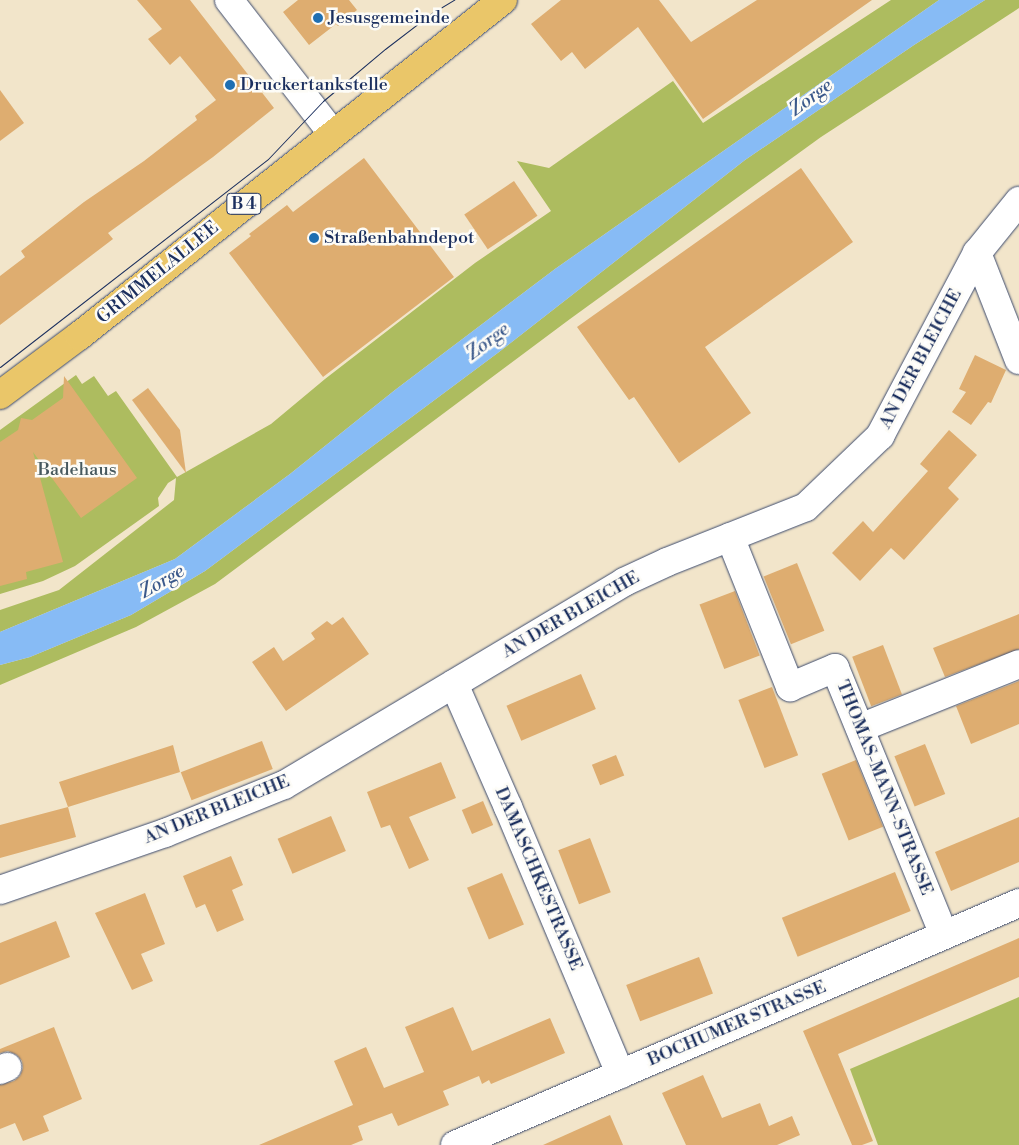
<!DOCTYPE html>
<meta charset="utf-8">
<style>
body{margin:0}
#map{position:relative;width:1019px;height:1145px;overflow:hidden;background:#f2e5ca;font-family:"Libre Bodoni",serif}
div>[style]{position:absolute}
.green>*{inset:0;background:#adbc5f}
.water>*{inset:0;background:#87bbf5}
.building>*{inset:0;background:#dead70;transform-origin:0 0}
.roads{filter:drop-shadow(0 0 1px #3b4a6e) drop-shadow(0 0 1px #3b4a6e)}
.minor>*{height:28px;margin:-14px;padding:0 14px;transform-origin:14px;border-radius:14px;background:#fff}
.major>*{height:28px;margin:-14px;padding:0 14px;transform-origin:14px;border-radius:14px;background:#eac669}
.tram>*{height:1px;margin:-0.5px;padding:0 0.5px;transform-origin:0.5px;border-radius:0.5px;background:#1b2f5e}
.dots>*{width:14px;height:14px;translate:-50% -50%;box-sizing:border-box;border:2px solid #fdfcf7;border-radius:50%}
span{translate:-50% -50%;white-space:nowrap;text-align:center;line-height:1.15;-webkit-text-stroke:5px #fdfcf7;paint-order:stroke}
.shield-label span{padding:1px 4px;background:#fdfcf7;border:1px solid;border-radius:4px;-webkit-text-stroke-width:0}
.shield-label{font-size:16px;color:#1b2f5e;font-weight:700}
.poi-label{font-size:18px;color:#1b2f5e}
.left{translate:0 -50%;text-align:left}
.street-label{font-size:18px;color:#1b2f5e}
.park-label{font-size:18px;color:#47595e}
.water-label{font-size:19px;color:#3b598b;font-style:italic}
</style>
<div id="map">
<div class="green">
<i style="clip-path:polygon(891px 0,939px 0,555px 269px,395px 390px,290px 474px,175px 559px,0 632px,0 610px,59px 590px,174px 500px,176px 478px,168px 483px,158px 498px,159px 506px,75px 566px,43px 581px,0 594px,0 430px,76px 375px,82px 384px,94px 376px,108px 396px,116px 391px,177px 477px,271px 424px,325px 379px,475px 263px,551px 211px,517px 161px,549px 168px,673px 81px,703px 123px)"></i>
<i style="clip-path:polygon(985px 0,1019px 0,1019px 8px,821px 137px,570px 319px,215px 584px,136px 627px,0 685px,0 665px,30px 657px,131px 615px,205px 571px,499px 352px,745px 160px,914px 45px)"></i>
<i style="clip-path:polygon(1019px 997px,1019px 1145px,878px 1145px,850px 1069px)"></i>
</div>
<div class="water">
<i style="clip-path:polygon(939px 0,985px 0,914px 45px,745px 160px,499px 352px,205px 571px,131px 615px,30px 657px,0 665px,0 632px,175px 559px,290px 474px,395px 390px,555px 269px)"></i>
</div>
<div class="building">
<i style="clip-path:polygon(137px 0,190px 0,274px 108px,213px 157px,108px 233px,113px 239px,0 325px,0 276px,25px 257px,21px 251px,84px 202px,144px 161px,197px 120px,195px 116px,216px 100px,180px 56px,170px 65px,148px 39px,162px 29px)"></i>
<i style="clip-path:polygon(298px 0,349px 0,357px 10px,338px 26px,336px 24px,309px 45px,283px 12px)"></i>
<i style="clip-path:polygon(561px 0,659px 0,691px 42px,757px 0,872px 0,703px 119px,638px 27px,585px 69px,572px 52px,561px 61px,531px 24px)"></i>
<i style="clip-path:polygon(0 90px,24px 123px,0 141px)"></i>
<i style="clip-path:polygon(364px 158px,454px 277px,323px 377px,229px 253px,251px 236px,249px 234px,287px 205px,293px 212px)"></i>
<i style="clip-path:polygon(801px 168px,853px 242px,705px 347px,751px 413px,679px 463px,634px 397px,629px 400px,577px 327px)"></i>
<i style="left:514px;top:181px;width:42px;height:60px;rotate:56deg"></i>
<i style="clip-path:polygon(975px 355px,1006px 370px,991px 403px,988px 402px,971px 425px,952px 412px,966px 392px,959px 389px)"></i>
<i style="clip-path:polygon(64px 376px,137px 478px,81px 518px,33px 452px,63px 562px,26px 572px,27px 579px,0 586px,0 442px,18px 430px,21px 418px,32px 420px,63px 398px)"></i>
<i style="clip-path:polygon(148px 388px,180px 430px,186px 473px,132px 400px)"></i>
<i style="clip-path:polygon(949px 430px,977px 455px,948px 488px,959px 499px,904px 560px,891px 548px,860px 581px,832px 553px,863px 521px,873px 532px,928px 471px,920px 464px)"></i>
<i style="left:797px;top:563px;width:73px;height:36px;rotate:68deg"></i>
<i style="left:735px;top:591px;width:69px;height:38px;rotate:69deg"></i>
<i style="clip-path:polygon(1019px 614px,1019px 649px,945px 677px,933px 648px)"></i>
<i style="clip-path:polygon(343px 617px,369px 654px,286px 711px,252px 662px,274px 647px,283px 661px,315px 639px,311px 633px,327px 621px,332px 625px)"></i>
<i style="left:883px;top:645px;width:53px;height:33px;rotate:69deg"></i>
<i style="left:581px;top:674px;width:38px;height:81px;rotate:67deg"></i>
<i style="clip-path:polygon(1019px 681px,1019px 724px,971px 744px,956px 706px)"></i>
<i style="left:772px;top:687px;width:73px;height:36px;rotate:69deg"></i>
<i style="left:262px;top:741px;width:30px;height:87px;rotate:69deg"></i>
<i style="left:925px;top:744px;width:54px;height:33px;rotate:68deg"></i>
<i style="clip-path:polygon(173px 745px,180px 772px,68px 807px,76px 837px,0 858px,0 825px,68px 807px,59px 782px)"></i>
<i style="left:616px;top:755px;width:22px;height:26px;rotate:68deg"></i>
<i style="left:856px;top:760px;width:72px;height:37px;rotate:68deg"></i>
<i style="clip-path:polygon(441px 762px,456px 798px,409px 817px,429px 860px,409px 869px,390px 825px,381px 828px,367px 792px)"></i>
<i style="left:483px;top:801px;width:26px;height:23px;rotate:67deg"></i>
<i style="left:331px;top:816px;width:38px;height:58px;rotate:67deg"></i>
<i style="clip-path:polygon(1019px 817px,1019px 862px,951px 891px,935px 852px)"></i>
<i style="left:590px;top:838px;width:58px;height:34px;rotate:69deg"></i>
<i style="clip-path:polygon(231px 856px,243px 885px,232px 890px,244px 920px,217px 932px,205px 904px,196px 908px,183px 876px)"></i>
<i style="left:895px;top:872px;width:42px;height:122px;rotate:68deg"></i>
<i style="left:502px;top:873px;width:56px;height:38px;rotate:67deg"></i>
<i style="clip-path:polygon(145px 893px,165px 944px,141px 954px,153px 981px,132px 990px,95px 913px)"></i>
<i style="clip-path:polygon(56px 921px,70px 957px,0 985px,0 943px)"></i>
<i style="clip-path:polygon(1019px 938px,1019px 977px,838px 1054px,873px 1141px,862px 1145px,852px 1145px,803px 1031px)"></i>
<i style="left:699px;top:957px;width:39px;height:78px;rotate:69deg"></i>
<i style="clip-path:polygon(453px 1007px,472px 1051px,550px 1018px,565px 1053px,491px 1084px,489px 1080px,482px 1084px,479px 1076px,443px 1091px,449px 1105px,398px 1126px,392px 1113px,358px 1126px,363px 1140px,351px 1145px,259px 1145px,353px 1105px,334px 1061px,366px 1047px,384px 1088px,424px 1072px,405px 1027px)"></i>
<i style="clip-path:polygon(54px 1027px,82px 1099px,43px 1116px,49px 1131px,23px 1141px,15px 1123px,0 1129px,0 1085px,14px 1081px,20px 1076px,23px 1068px,22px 1061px,17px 1055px,8px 1051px,0 1053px,0 1049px)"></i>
<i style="clip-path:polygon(703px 1075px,722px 1118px,760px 1103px,769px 1126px,792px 1116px,800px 1135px,777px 1145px,686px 1145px,662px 1093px)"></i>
<i style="clip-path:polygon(610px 1115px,623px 1145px,543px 1145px)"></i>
</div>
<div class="roads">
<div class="minor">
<i style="left:229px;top:0;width:168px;rotate:52.2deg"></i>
<i style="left:977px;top:253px;width:115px;rotate:68.6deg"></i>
<i style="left:730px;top:537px;width:162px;rotate:68.2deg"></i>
<i style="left:790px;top:687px;width:49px;rotate:-22.9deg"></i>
<i style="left:835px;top:668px;width:288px;rotate:67.8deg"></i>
<i style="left:454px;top:684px;width:134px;rotate:66.3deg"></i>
<i style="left:508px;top:807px;width:290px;rotate:67.2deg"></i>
<i style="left:860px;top:728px;width:171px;rotate:-21.9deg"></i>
<i style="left:0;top:890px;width:175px;rotate:-19.1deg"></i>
<i style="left:165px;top:833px;width:128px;rotate:-22deg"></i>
<i style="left:284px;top:785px;width:396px;rotate:-30.8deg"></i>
<i style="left:624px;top:582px;width:47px;rotate:-24.9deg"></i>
<i style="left:667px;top:562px;width:149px;rotate:-21.6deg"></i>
<i style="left:806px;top:507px;width:103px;rotate:-43.8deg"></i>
<i style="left:880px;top:436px;width:207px;rotate:-62.1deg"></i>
<i style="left:977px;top:253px;width:67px;rotate:-51.1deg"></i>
<i style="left:0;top:1070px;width:8px;rotate:-23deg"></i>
<i style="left:455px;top:1145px;width:614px;rotate:-23.22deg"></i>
</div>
<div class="major">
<i style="left:0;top:395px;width:99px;rotate:-36.8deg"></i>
<i style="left:79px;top:336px;width:541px;rotate:-38.4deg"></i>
</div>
</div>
<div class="tram">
<i style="left:0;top:367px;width:339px;rotate:-37.8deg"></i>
<i style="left:268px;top:159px;width:80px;rotate:-46.5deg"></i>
<i style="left:323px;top:101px;width:81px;rotate:-40deg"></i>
<i style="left:385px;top:49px;width:59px;rotate:-37.5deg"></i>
<i style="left:432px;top:13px;width:26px;rotate:-31deg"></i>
</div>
<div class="dots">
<i style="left:318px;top:18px;background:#1f6fb2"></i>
<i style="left:230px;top:85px;background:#1f6fb2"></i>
<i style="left:314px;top:238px;background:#1f6fb2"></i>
</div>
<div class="shield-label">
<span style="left:244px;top:204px">B 4</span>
</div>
<div class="poi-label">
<span class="left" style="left:328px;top:18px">Jesusgemeinde</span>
<span class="left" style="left:240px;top:85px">Druckertankstelle</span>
<span class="left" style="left:324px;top:238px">Straßenbahndepot</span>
</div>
<div class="street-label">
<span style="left:158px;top:273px;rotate:-39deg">GRIMMELALLEE</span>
<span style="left:921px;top:359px;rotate:-62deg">AN DER BLEICHE</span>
<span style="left:571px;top:615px;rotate:-30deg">AN DER BLEICHE</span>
<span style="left:884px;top:788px;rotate:68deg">THOMAS-MANN-STRASSE</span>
<span style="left:217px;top:810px;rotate:-22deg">AN DER BLEICHE</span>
<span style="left:538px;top:879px;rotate:67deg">DAMASCHKESTRASSE</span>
<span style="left:737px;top:1024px;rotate:-23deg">BOCHUMER STRASSE</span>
</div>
<div class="park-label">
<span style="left:77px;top:470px">Badehaus</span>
</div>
<div class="water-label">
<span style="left:811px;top:98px;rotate:-37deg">Zorge</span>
<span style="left:488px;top:342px;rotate:-37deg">Zorge</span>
<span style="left:162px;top:582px;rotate:-30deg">Zorge</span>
</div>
</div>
